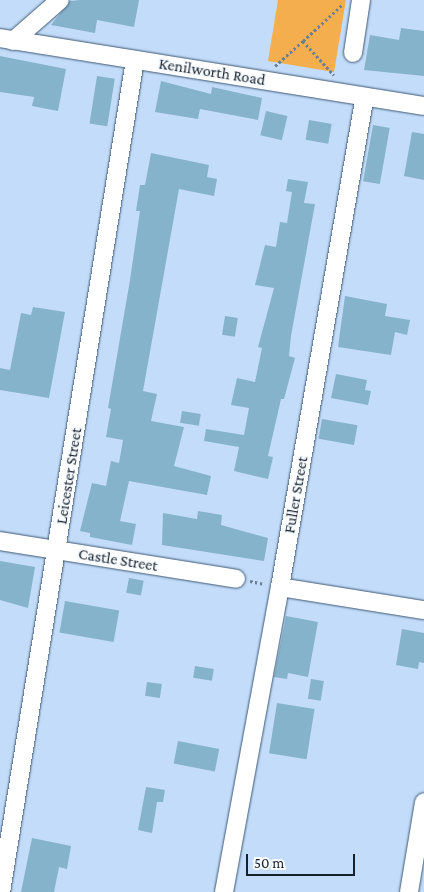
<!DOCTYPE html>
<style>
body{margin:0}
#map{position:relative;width:424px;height:892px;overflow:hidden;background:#c3dcf9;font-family:"Crimson Pro",serif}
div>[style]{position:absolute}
.green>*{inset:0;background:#f5ae4d}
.building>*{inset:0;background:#86b3cc;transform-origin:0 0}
.path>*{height:2.5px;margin-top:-1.25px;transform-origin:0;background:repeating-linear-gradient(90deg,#6c7e93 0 2.5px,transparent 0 5px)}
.roads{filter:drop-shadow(0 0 1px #3c5876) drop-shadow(0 0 1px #3c5876)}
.minor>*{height:18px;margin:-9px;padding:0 9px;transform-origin:9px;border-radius:9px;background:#fff}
span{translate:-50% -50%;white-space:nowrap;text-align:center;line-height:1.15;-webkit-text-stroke:4px #f8fbfe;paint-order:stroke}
.street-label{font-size:16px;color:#16212e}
.scale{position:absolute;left:246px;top:854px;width:109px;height:22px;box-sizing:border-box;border:2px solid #16212e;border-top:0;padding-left:6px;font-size:15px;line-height:18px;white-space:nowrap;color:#16212e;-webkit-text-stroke:4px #f8fbfe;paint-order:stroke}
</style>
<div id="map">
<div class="green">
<i style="clip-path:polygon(278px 0,346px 0,334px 72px,268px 61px)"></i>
</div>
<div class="building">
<i style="clip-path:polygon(80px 0,139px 0,134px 27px,97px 20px,95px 33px,51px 25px,70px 1px)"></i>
<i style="clip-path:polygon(401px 28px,424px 31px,424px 76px,364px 70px,370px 35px,399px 40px)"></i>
<i style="clip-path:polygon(0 56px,66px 69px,58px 111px,32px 106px,34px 97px,0 92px)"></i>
<i style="left:97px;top:76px;width:18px;height:48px;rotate:9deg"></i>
<i style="clip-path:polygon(161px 81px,211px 94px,212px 87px,262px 98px,258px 120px,200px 109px,198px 119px,155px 112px)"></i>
<i style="left:266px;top:111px;width:22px;height:25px;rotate:13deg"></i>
<i style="left:309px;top:120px;width:23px;height:20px;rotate:10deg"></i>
<i style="left:373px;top:125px;width:17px;height:57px;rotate:10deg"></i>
<i style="clip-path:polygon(412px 132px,424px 134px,424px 180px,404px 176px)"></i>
<i style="clip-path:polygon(151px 153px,209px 165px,207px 177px,217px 179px,214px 196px,179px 189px,143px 391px,157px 394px,151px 421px,184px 427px,174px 466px,211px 476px,207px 495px,129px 481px,120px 521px,136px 524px,132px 545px,90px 537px,90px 533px,80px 531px,92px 483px,106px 486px,111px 461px,119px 463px,123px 440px,106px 437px,111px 409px,108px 408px,130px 280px,140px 211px,136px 211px,140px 185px,145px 185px)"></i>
<i style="clip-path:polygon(288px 179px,308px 182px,304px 203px,315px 204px,291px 336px,289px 356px,295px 358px,284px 399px,281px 399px,268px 456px,273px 457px,268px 479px,234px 471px,239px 447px,204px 441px,206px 429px,244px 435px,249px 408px,231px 405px,237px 378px,255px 382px,262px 348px,258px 347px,274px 288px,255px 285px,265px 245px,276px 247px,280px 222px,287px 223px,292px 192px,286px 191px)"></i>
<i style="clip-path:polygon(345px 296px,387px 304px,385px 316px,410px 320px,407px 335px,395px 332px,391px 355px,338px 347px)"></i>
<i style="clip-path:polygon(33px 307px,65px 312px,49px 398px,0 390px,0 368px,10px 370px,21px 313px,31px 315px)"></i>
<i style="left:225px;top:316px;width:13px;height:19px;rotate:9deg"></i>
<i style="clip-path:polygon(336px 374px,367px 380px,365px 390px,371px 391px,368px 405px,331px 398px)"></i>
<i style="left:182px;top:411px;width:19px;height:12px;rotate:9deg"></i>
<i style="left:322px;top:419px;width:36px;height:20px;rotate:10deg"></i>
<i style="clip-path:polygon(198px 511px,222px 515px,221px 525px,268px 538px,264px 561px,162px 545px,163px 513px,197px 519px)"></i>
<i style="clip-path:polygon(0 561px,35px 567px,28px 608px,0 600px)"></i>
<i style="left:129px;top:578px;width:15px;height:15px;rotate:11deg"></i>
<i style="left:65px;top:601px;width:55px;height:32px;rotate:10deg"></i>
<i style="clip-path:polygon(286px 616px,318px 622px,308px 677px,288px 673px,287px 679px,274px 677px)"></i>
<i style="clip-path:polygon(402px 629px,424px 633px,424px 663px,419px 662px,418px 669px,396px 665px)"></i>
<i style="left:195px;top:666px;width:19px;height:12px;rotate:9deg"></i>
<i style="left:311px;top:679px;width:13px;height:20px;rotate:9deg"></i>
<i style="left:147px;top:682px;width:15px;height:14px;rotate:8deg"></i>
<i style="left:277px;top:703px;width:38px;height:51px;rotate:9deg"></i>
<i style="left:178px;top:741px;width:42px;height:23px;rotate:11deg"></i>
<i style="clip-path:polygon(146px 787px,165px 790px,163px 802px,157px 802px,152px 833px,138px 830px)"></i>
<i style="clip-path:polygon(32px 838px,71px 846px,67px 869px,59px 867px,54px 892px,21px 892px)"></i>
</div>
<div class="path">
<i style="left:303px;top:41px;width:54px;rotate:-42.8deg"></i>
<i style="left:275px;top:66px;width:38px;rotate:-42deg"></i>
<i style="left:303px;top:41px;width:46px;rotate:47.6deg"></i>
<i style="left:250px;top:581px;width:14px;rotate:12deg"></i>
</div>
<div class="roads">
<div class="minor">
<i style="left:0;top:38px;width:429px;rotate:9.1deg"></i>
<i style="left:13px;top:41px;width:62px;rotate:-41.1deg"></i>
<i style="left:353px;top:53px;width:54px;rotate:-81.4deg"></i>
<i style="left:0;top:541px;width:239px;rotate:9.1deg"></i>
<i style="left:280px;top:587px;width:146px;rotate:9.1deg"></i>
<i style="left:1px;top:892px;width:843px;rotate:-80.85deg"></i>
<i style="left:224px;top:892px;width:310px;rotate:-79.6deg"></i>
<i style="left:280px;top:587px;width:497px;rotate:-80.2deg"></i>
<i style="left:409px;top:892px;width:91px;rotate:-80.5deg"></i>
</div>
</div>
<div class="street-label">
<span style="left:212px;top:72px;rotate:9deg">Kenilworth Road</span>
<span style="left:69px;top:476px;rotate:-81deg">Leicester Street</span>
<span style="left:296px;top:495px;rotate:-80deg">Fuller Street</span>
<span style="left:118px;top:560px;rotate:9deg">Castle Street</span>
</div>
<div class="scale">50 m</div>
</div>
